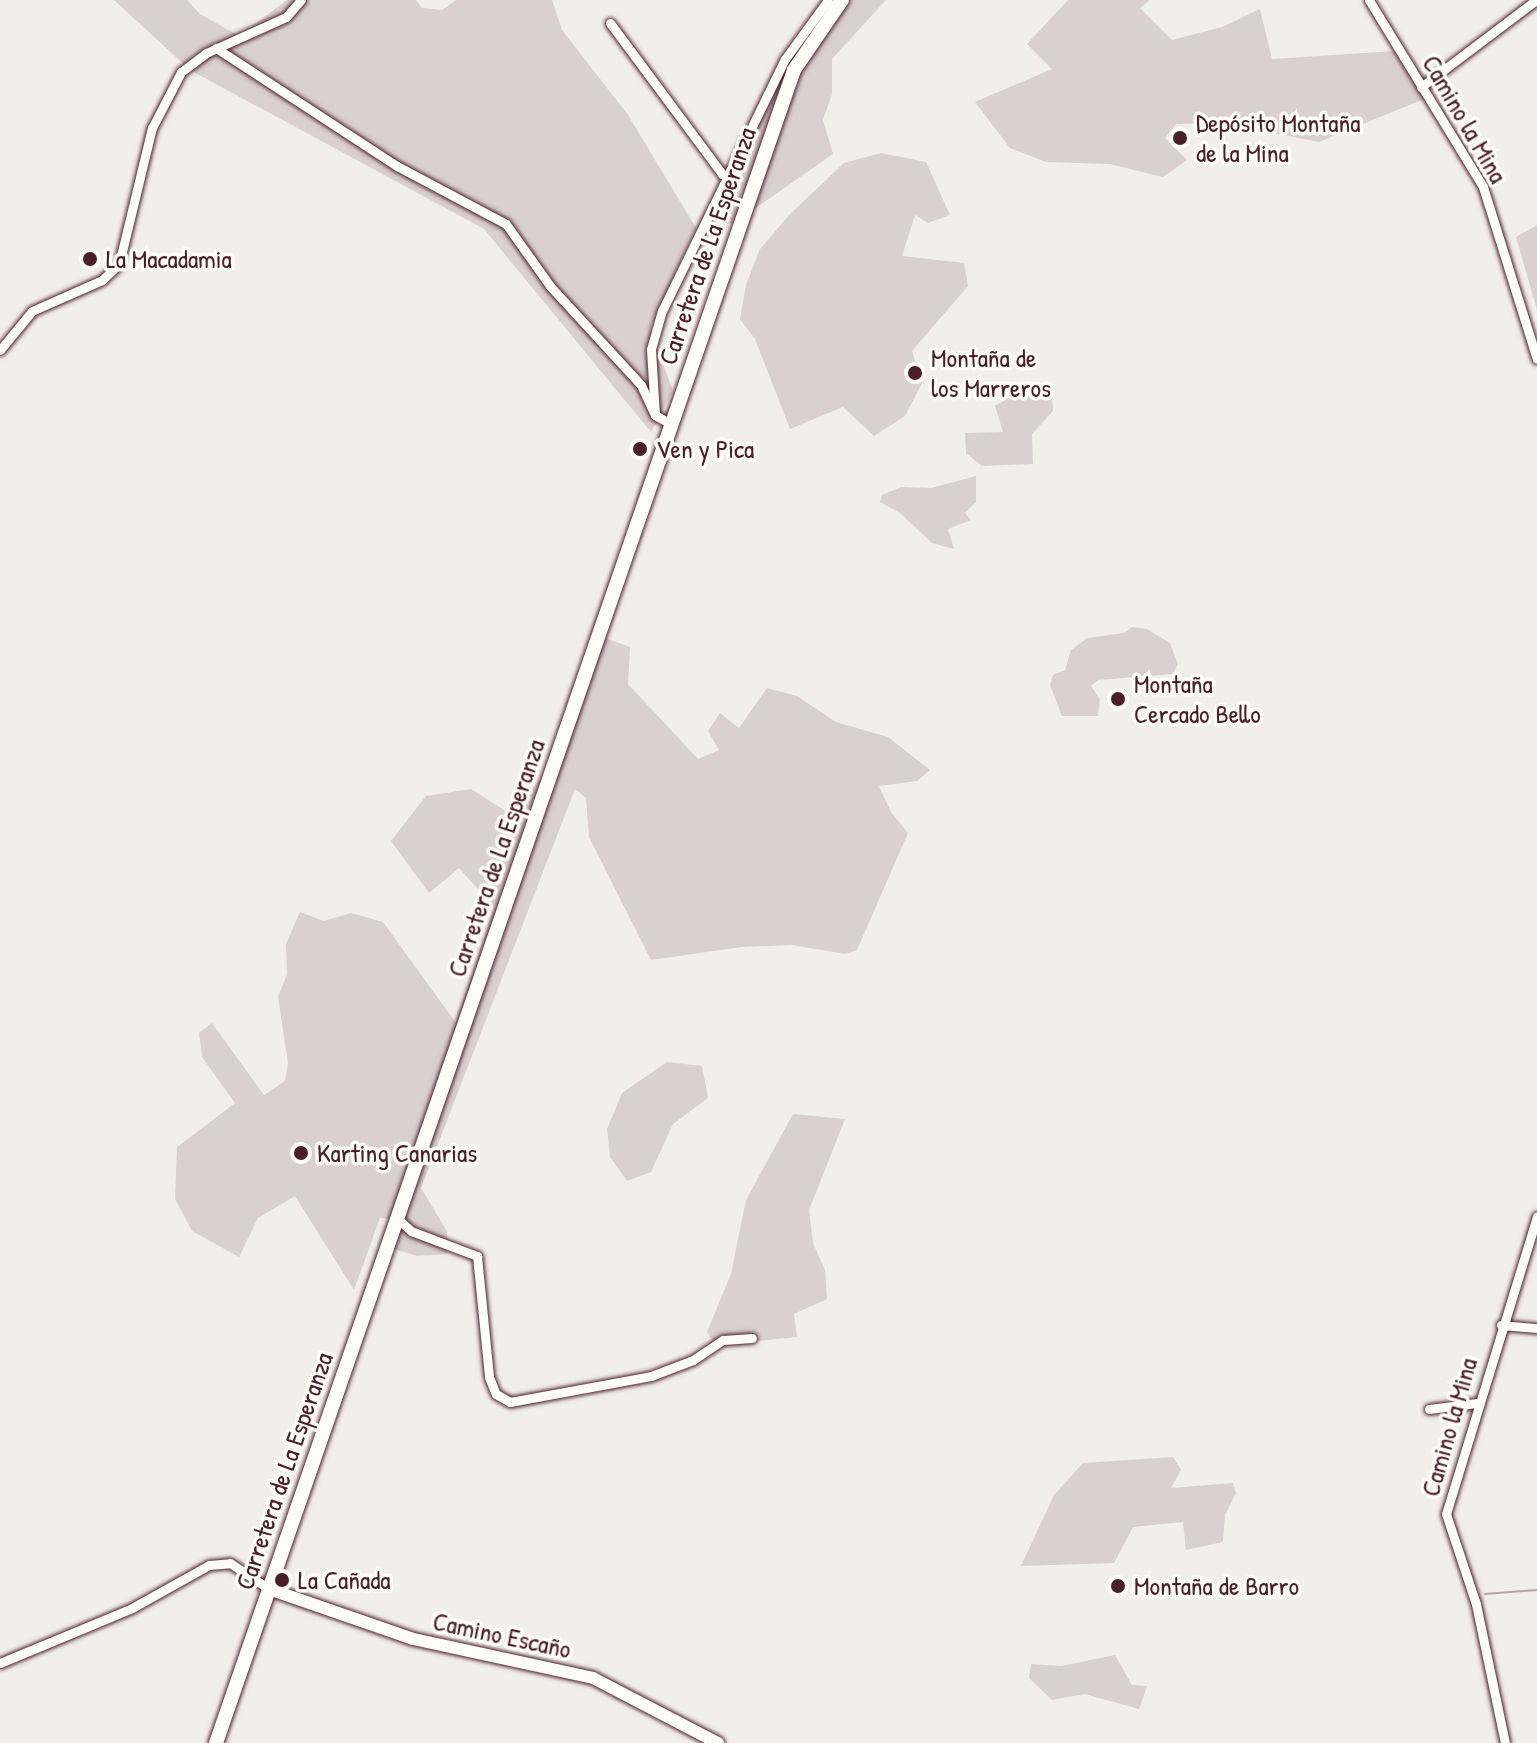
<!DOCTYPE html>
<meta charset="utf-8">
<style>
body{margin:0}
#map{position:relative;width:1537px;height:1743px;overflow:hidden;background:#f2efeb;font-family:"Patrick Hand",sans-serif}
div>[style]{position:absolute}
.green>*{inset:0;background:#d9d0cf}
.stream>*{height:2px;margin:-1px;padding:0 1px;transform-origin:1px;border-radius:1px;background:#b7a5a6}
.roads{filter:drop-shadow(0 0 2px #4a1f2b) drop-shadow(0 0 2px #4a1f2b)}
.minor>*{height:9px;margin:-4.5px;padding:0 4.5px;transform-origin:4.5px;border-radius:4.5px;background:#fdfcf7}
.secondary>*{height:12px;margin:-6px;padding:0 6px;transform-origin:6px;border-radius:6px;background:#fdfcf7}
.primary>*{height:14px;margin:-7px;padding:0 7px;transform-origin:7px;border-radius:7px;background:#fdfcf7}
.dots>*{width:22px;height:22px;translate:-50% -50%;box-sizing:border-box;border:4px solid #fdfcf7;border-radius:50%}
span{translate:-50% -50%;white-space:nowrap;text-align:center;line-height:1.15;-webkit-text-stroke:7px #fdfcf7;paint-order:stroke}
.street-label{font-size:26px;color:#4a1f2b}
.poi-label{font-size:26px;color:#4a1f2b}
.left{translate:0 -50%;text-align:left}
</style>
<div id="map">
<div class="green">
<i style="clip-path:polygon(114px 0,187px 0,200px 14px,239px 36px,287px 0,416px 0,422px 8px,442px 10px,456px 0,552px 0,562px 30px,628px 115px,696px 228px,650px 328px,673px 391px,651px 432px,484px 229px,190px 70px)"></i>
<i style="clip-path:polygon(849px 0,886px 0,832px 59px,832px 94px,823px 120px,833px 154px,734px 223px,725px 224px,714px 207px,787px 70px)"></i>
<i style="clip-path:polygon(1068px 0,1150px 0,1140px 8px,1172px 40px,1222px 27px,1260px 9px,1272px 59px,1395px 51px,1424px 99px,1319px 142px,1220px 123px,1176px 124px,1165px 138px,1187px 160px,1163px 177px,1110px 164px,1046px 162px,1010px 148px,975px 102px,1052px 69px,1027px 44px)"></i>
<i style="clip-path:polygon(881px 153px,926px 162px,950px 215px,928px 223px,915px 215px,902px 256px,964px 263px,968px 286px,912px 351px,922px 383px,905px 416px,874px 436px,843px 407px,790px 429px,755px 339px,740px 319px,746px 285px,760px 249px,790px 214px,844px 163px)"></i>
<i style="clip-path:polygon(1537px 225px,1537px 310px,1516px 237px)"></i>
<i style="clip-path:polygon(1015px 394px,1052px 396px,1053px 411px,1032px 434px,1033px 464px,982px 466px,966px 453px,965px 433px,1003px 432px,995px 406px)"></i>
<i style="clip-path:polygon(976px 476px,976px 502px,965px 513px,971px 520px,948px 529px,954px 549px,932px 543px,900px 513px,880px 502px,882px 495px,901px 487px,931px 488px)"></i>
<i style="clip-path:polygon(1132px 627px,1147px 629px,1170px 643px,1178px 664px,1173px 674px,1098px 680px,1091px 686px,1100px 699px,1098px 716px,1062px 716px,1050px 685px,1053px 675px,1065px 670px,1071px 650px,1087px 638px,1124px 633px)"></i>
<i style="clip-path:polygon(605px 638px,630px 647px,628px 684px,698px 759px,719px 750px,708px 731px,720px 713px,739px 728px,767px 688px,797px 696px,836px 722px,888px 737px,930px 770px,917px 781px,879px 786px,891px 812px,908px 833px,857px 950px,845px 954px,792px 945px,741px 947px,651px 960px,589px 837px,586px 798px,575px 789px,421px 1188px,447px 1231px,447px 1254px,417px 1256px,394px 1249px,391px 1219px,380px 1218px,354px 1290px,295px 1196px,258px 1218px,239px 1257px,192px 1231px,175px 1199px,177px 1147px,235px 1103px,202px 1057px,199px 1033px,212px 1023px,264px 1095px,285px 1081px,288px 1063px,278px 997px,287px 974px,286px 944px,300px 912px,324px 921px,351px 913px,383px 922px,456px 1023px,494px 907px,459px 868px,429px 893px,391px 841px,426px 796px,471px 789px,515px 817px,531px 790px,562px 756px)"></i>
<i style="clip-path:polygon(667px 1062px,702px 1066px,708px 1098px,673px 1124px,651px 1172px,627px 1181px,610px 1157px,607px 1129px,622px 1093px)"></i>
<i style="clip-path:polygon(793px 1114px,845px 1119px,809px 1210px,813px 1243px,825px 1270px,827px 1299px,794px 1314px,797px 1337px,715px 1345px,707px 1332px,731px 1274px,746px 1200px)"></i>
<i style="clip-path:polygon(1173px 1457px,1181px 1470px,1171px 1488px,1233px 1483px,1236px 1493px,1225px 1515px,1223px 1542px,1186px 1550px,1183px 1522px,1133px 1527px,1114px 1563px,1021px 1566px,1054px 1495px,1083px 1463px)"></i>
<i style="clip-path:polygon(1115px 1655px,1132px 1685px,1147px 1686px,1139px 1709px,1085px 1694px,1052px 1700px,1029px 1678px,1031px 1664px,1061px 1666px)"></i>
</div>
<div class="stream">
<i style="left:1485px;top:1594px;width:52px;rotate:-4.4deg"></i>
</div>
<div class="roads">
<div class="minor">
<i style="left:1369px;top:0;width:219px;rotate:58.6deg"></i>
<i style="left:1483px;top:187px;width:180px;rotate:72.6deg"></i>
<i style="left:610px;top:23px;width:188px;rotate:53.4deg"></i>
<i style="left:722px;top:174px;width:9px;rotate:13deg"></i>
<i style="left:216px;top:48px;width:216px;rotate:33.1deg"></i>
<i style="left:397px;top:166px;width:123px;rotate:28deg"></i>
<i style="left:506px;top:224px;width:76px;rotate:54.6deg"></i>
<i style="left:550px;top:286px;width:134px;rotate:47.4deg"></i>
<i style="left:641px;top:385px;width:33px;rotate:65deg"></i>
<i style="left:1421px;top:87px;width:144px;rotate:-37.1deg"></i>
<i style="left:0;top:350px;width:50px;rotate:-50.6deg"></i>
<i style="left:32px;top:311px;width:77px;rotate:-23.9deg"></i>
<i style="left:102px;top:280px;width:23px;rotate:-43deg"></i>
<i style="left:119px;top:264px;width:140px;rotate:-76.4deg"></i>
<i style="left:152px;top:128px;width:63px;rotate:-62.6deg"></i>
<i style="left:181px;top:72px;width:31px;rotate:-37deg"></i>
<i style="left:206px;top:53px;width:88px;rotate:-24.2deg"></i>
<i style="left:286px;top:17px;width:23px;rotate:-49deg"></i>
<i style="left:671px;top:424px;width:18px;rotate:-151deg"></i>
<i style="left:655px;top:415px;width:66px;rotate:-93.5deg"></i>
<i style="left:651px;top:349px;width:40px;rotate:-74deg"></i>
<i style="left:662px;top:311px;width:280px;rotate:-64deg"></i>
<i style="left:785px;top:59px;width:73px;rotate:-53.9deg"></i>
<i style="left:396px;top:1217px;width:21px;rotate:43deg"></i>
<i style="left:411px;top:1231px;width:71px;rotate:20.7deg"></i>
<i style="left:477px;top:1256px;width:122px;rotate:84.3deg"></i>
<i style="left:489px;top:1377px;width:18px;rotate:68deg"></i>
<i style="left:496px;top:1394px;width:16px;rotate:30deg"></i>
<i style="left:510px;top:1402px;width:143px;rotate:-10.4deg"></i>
<i style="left:651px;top:1376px;width:45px;rotate:-20.9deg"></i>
<i style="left:693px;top:1360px;width:36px;rotate:-34deg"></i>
<i style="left:723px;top:1340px;width:29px;rotate:-4deg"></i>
<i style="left:1501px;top:1325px;width:36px;rotate:5deg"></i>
<i style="left:1429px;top:1409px;width:48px;rotate:-7.1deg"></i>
<i style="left:0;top:1663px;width:143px;rotate:-22.6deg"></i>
<i style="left:132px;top:1608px;width:88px;rotate:-29.2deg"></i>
<i style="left:209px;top:1565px;width:21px;rotate:-5deg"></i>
<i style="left:230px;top:1563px;width:47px;rotate:33.7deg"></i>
<i style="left:1505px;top:1743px;width:142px;rotate:-101.8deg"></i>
<i style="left:1476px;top:1604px;width:95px;rotate:-108.4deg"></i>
<i style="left:1446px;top:1514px;width:311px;rotate:-73deg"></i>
</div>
<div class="secondary">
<i style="left:269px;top:1589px;width:152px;rotate:19.1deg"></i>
<i style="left:413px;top:1639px;width:184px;rotate:12.2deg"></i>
<i style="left:593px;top:1678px;width:141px;rotate:27.5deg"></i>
</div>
<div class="primary">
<i style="left:216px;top:1743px;width:1770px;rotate:-70.94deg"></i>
<i style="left:794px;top:70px;width:85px;rotate:-55.6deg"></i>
</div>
</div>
<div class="dots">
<i style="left:1180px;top:138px;background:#4a1f2b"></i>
<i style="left:90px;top:259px;background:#4a1f2b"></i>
<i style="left:915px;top:373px;background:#4a1f2b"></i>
<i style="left:640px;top:449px;background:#4a1f2b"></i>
<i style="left:1118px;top:699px;background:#4a1f2b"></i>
<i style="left:301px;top:1153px;background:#4a1f2b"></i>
<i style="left:282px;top:1580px;background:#4a1f2b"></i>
<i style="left:1118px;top:1586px;background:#4a1f2b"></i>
</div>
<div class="street-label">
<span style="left:1465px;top:119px;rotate:60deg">Camino la Mina</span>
<span style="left:707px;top:246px;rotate:-71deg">Carretera de La Esperanza</span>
<span style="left:496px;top:858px;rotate:-71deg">Carretera de La Esperanza</span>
<span style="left:1449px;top:1427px;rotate:-74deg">Camino la Mina</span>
<span style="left:284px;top:1471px;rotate:-71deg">Carretera de La Esperanza</span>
<span style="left:502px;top:1635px;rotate:12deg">Camino Escaño</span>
</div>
<div class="poi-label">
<span class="left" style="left:1196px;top:138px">Depósito Montaña<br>de la Mina</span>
<span class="left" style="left:106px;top:259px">La Macadamia</span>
<span class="left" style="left:931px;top:373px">Montaña de<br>los Marreros</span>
<span class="left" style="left:656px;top:449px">Ven y Pica</span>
<span class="left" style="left:1134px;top:699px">Montaña<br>Cercado Bello</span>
<span class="left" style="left:317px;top:1153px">Karting Canarias</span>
<span class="left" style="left:298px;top:1580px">La Cañada</span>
<span class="left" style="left:1134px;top:1586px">Montaña de Barro</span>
</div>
</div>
